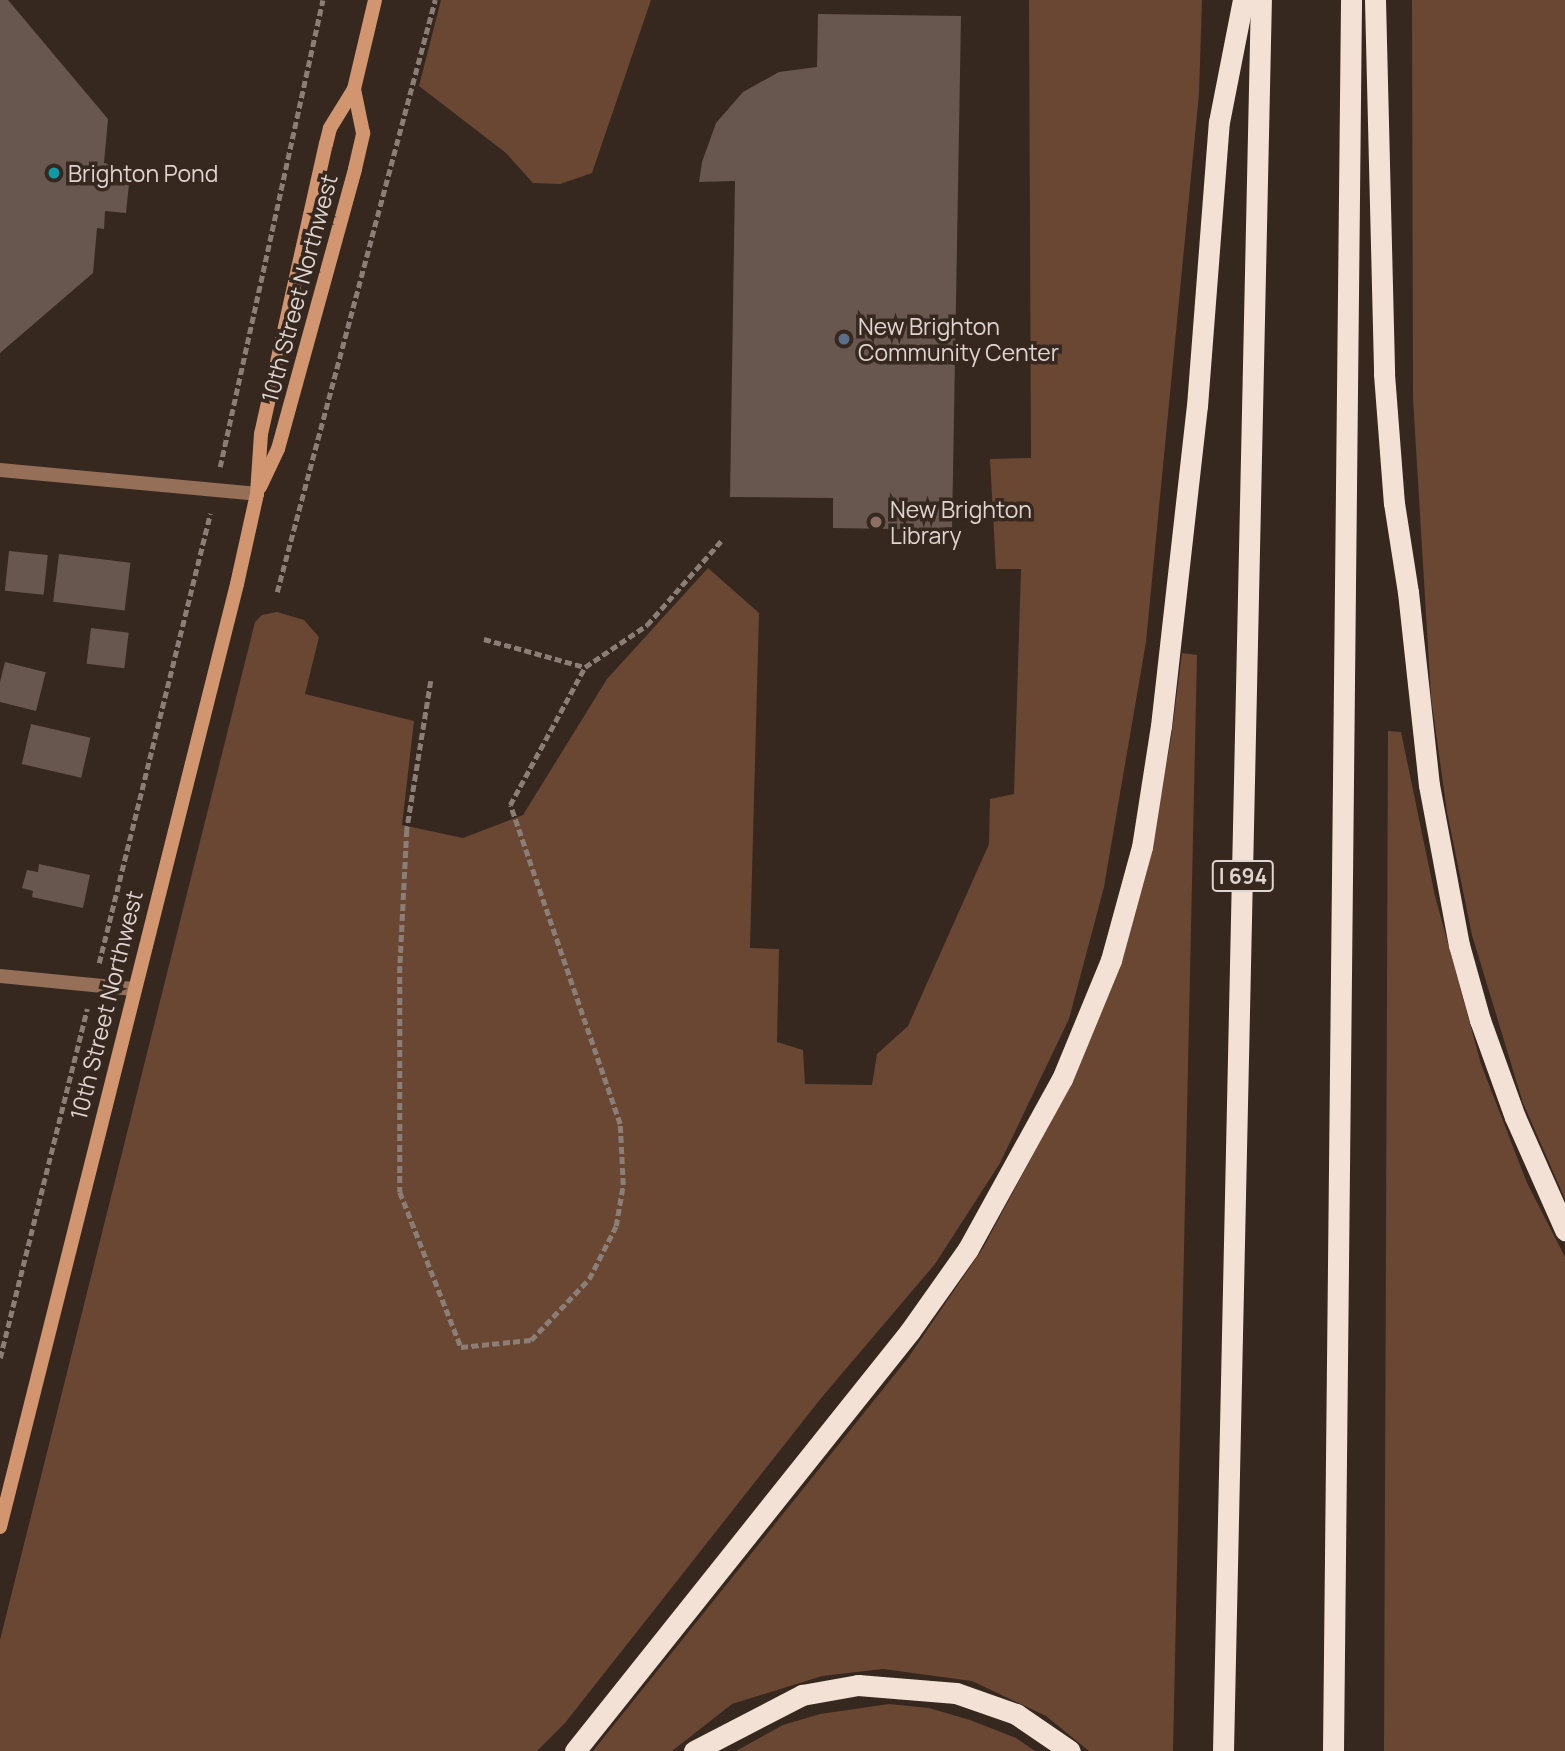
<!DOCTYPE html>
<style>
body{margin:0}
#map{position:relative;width:1565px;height:1751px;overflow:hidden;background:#36271f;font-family:Manrope,sans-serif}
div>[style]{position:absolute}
.green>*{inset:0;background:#6a4733}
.building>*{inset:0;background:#68574e;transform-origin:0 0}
.path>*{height:4.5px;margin-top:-2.25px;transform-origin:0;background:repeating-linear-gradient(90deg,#8a7e77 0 7px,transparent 0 10.5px)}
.street>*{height:14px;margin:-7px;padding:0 7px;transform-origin:7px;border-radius:7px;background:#956f58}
.secondary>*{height:14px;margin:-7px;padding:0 7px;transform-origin:7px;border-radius:7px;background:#d19570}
.highway>*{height:21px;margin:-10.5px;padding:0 10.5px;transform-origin:10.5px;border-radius:10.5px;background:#f4e1d6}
.dots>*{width:19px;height:19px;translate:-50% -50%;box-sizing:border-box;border:4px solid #36271f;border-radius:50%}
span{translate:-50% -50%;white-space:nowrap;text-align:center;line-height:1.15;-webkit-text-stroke:7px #36271f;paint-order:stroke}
.shield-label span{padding:2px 5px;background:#36271f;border:2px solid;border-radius:5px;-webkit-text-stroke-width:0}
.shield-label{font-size:21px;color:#dfd5d0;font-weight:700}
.poi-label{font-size:23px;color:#dfd5d0}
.left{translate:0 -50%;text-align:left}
.street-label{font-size:23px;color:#dfd5d0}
</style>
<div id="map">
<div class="green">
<i style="clip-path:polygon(441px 0,651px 0,592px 173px,560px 184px,533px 183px,506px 153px,419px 86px)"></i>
<i style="clip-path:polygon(1029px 0,1202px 0,1199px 94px,1146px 642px,1104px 887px,1069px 1019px,1000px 1163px,935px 1264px,822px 1397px,565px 1723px,537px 1751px,0 1751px,0 1640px,255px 622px,262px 615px,277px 612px,304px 620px,319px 637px,305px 694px,414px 721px,402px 825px,463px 838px,523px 815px,607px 679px,708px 568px,759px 613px,750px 948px,779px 949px,777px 1042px,803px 1050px,805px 1084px,872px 1085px,877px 1054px,908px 1026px,989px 844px,990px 799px,1014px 794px,1021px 569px,996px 569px,990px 459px,1031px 458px)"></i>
<i style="clip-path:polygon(1412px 0,1565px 0,1565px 1199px,1523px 1103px,1472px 935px,1447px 812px,1431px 697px,1413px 398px)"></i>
<i style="clip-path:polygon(1182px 653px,1197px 655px,1173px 1751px,1089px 1751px,1046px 1716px,972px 1681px,883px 1669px,822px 1676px,732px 1704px,672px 1751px,593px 1751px,908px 1358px,983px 1248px,1071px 1084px,1111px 987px,1146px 874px,1171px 739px)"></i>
<i style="clip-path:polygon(1388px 731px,1401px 732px,1435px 896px,1481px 1064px,1527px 1183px,1565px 1257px,1565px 1751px,1384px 1751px)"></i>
<i style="clip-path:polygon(889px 1704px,929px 1708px,970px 1720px,1016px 1738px,1035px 1751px,736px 1751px,783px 1725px,820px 1714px)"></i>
</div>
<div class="building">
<i style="clip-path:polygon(0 0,8px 0,108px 119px,104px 163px,110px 164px,108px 182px,129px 184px,126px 213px,105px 211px,104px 229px,97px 228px,93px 273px,0 353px)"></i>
<i style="clip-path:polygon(818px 14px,961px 16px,952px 530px,833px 528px,833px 498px,730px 497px,735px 181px,699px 182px,702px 162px,716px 123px,743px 92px,779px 72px,817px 67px)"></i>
<i style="left:9px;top:551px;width:39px;height:40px;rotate:6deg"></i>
<i style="left:59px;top:554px;width:72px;height:48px;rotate:7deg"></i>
<i style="left:91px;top:628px;width:38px;height:36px;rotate:7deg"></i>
<i style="left:5px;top:662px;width:42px;height:40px;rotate:14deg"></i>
<i style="left:31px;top:724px;width:61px;height:41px;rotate:13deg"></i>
<i style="clip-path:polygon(39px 864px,90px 875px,83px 908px,32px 897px,33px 891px,22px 888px,27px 870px,38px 872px)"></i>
</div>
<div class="path">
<i style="left:220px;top:467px;width:478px;rotate:-77.6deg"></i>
<i style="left:277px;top:592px;width:613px;rotate:-75.06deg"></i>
<i style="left:484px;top:639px;width:105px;rotate:15.5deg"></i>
<i style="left:585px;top:667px;width:75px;rotate:-34.1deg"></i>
<i style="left:647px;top:625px;width:113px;rotate:-48.6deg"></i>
<i style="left:431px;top:681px;width:151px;rotate:99.2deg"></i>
<i style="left:407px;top:830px;width:136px;rotate:92.9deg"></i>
<i style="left:400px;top:966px;width:226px;rotate:90deg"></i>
<i style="left:400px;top:1192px;width:167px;rotate:68.5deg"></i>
<i style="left:461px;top:1347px;width:70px;rotate:-5.7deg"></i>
<i style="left:531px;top:1340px;width:84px;rotate:-46.4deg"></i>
<i style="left:589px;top:1279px;width:59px;rotate:-63deg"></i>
<i style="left:616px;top:1226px;width:42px;rotate:-80.3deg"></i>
<i style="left:623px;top:1185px;width:61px;rotate:-92.8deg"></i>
<i style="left:620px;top:1124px;width:337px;rotate:-109deg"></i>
<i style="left:510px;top:805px;width:157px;rotate:-61.5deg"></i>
<i style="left:99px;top:963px;width:463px;rotate:-76.1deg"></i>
<i style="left:0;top:1358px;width:360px;rotate:-76deg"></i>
</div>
<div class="street">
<i style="left:0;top:470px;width:258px;rotate:5.3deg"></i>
<i style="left:0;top:976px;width:134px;rotate:5.6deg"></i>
</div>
<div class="secondary">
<i style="left:260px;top:487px;width:42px;rotate:-64.7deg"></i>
<i style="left:278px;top:449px;width:290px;rotate:-74.6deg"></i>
<i style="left:355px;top:169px;width:37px;rotate:-77deg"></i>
<i style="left:363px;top:133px;width:45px;rotate:-101.6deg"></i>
<i style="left:0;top:1527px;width:972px;rotate:-75.89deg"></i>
<i style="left:237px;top:584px;width:92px;rotate:-77.5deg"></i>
<i style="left:257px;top:494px;width:60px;rotate:-86.2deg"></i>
<i style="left:261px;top:434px;width:297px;rotate:-77.4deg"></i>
<i style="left:326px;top:144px;width:16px;rotate:-76deg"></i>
<i style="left:330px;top:128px;width:46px;rotate:-58.4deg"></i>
<i style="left:354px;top:89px;width:91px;rotate:-76.7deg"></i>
</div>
<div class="highway">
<i style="left:1375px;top:0;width:374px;rotate:88.6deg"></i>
<i style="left:1384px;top:374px;width:129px;rotate:85.6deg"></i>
<i style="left:1394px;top:503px;width:90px;rotate:81.1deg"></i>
<i style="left:1408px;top:592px;width:194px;rotate:83.8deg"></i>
<i style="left:1429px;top:785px;width:163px;rotate:79.4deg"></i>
<i style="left:1459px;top:945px;width:78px;rotate:74.4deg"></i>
<i style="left:1480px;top:1020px;width:103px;rotate:70.2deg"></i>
<i style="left:1515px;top:1117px;width:124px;rotate:66.1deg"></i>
<i style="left:575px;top:1751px;width:537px;rotate:-51.42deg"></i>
<i style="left:910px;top:1331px;width:100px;rotate:-54.7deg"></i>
<i style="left:968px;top:1249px;width:194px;rotate:-61.1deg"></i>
<i style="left:1062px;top:1079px;width:129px;rotate:-67.6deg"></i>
<i style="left:1111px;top:960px;width:117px;rotate:-74.7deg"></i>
<i style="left:1142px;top:847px;width:122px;rotate:-81.1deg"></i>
<i style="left:1161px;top:726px;width:322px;rotate:-83.6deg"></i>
<i style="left:1197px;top:406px;width:285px;rotate:-85.6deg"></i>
<i style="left:1219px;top:122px;width:124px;rotate:-78.9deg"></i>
<i style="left:694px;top:1751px;width:122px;rotate:-27.4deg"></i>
<i style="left:802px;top:1695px;width:57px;rotate:-10.1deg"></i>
<i style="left:858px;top:1685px;width:98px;rotate:4.7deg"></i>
<i style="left:956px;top:1693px;width:64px;rotate:19.3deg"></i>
<i style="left:1016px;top:1714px;width:65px;rotate:34.4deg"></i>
<i style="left:1223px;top:1751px;width:1751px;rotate:-88.76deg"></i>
<i style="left:1333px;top:1751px;width:1751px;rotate:-89.41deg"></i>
</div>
<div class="dots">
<i style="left:54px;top:173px;background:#0f9aa8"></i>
<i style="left:844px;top:339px;background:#5c6f8a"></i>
<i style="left:876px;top:522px;background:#8d6e63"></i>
</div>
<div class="shield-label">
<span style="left:1243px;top:876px">I 694</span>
</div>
<div class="poi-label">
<span class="left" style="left:68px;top:173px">Brighton Pond</span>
<span class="left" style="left:858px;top:339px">New Brighton<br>Community Center</span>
<span class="left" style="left:890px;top:522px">New Brighton<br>Library</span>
</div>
<div class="street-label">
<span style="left:299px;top:288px;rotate:-75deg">10th Street Northwest</span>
<span style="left:106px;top:1005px;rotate:-76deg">10th Street Northwest</span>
</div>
</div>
